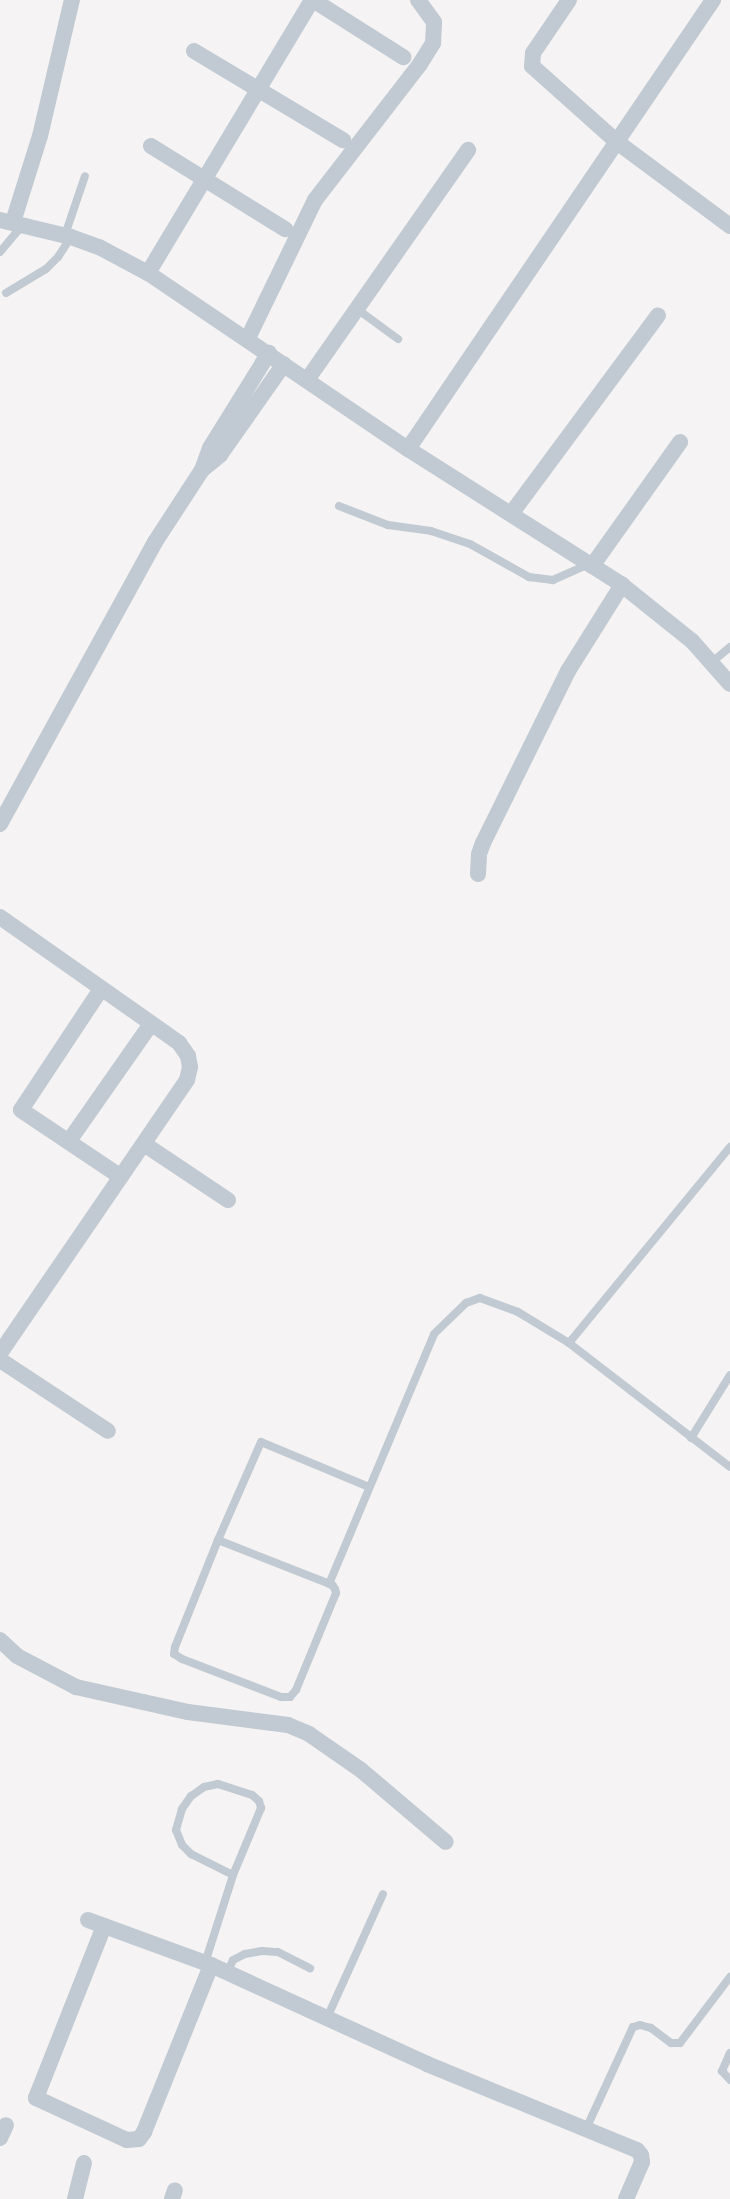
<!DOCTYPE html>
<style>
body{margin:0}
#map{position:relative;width:730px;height:2199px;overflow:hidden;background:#f5f3f3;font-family:"Alegreya Sans",sans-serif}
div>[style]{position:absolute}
.lane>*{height:8px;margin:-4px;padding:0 4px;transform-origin:4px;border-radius:4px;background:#c1cad2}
.street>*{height:16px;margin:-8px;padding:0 8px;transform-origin:8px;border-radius:8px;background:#c1cad2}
span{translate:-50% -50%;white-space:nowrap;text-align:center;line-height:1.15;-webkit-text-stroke:4.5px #fff;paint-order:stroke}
</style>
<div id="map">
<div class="lane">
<i style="left:65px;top:235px;width:62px;rotate:-71.3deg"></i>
<i style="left:0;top:252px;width:35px;rotate:-50deg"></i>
<i style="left:6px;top:293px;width:47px;rotate:-31deg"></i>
<i style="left:46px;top:269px;width:17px;rotate:-45deg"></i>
<i style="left:58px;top:257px;width:24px;rotate:-57deg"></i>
<i style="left:357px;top:309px;width:51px;rotate:36.2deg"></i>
<i style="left:339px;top:506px;width:53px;rotate:21.2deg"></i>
<i style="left:388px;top:525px;width:43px;rotate:7.9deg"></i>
<i style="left:431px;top:531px;width:41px;rotate:18.4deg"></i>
<i style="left:470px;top:544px;width:68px;rotate:29.2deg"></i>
<i style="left:529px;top:577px;width:24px;rotate:7deg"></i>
<i style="left:553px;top:580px;width:39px;rotate:-24deg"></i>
<i style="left:711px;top:663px;width:25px;rotate:-40deg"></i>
<i style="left:569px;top:1343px;width:254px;rotate:-50.6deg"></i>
<i style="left:691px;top:1438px;width:74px;rotate:-58.2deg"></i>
<i style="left:218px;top:1540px;width:123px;rotate:21.5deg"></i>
<i style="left:332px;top:1585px;width:5px;rotate:53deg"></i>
<i style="left:335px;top:1589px;width:4px;rotate:76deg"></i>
<i style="left:336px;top:1593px;width:105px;rotate:112.4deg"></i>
<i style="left:296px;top:1690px;width:9px;rotate:131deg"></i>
<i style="left:290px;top:1697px;width:9px;rotate:180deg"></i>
<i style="left:281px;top:1697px;width:106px;rotate:-159deg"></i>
<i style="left:182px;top:1659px;width:9px;rotate:-148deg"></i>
<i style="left:174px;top:1654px;width:7px;rotate:-82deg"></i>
<i style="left:175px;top:1647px;width:115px;rotate:-68.1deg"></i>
<i style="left:218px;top:1540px;width:107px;rotate:-66.3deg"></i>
<i style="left:261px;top:1442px;width:117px;rotate:22.6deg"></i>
<i style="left:329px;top:1584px;width:271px;rotate:-67.2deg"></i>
<i style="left:434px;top:1334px;width:45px;rotate:-44.1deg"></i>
<i style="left:466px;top:1303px;width:15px;rotate:-20deg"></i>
<i style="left:480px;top:1298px;width:40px;rotate:20.2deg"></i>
<i style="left:518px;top:1312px;width:60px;rotate:31.3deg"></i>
<i style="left:569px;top:1343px;width:203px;rotate:37.6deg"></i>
<i style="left:205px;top:1963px;width:92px;rotate:-72.3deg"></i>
<i style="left:233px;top:1875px;width:73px;rotate:-67.3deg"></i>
<i style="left:261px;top:1808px;width:7px;rotate:-106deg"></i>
<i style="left:259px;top:1801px;width:9px;rotate:-139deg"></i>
<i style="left:252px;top:1795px;width:36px;rotate:-162deg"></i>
<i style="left:218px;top:1784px;width:14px;rotate:168deg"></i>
<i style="left:204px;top:1787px;width:16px;rotate:145deg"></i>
<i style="left:191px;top:1796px;width:16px;rotate:125deg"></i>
<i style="left:182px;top:1809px;width:22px;rotate:106deg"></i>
<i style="left:176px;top:1830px;width:16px;rotate:68deg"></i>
<i style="left:182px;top:1845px;width:13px;rotate:45deg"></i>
<i style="left:191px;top:1854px;width:47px;rotate:26.6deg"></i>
<i style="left:227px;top:1973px;width:14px;rotate:-65deg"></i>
<i style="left:233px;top:1960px;width:13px;rotate:-27deg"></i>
<i style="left:245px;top:1954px;width:17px;rotate:-10deg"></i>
<i style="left:262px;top:1951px;width:16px;rotate:4deg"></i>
<i style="left:278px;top:1952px;width:36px;rotate:27deg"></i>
<i style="left:327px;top:2018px;width:136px;rotate:-65.7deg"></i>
<i style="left:730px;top:2053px;width:20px;rotate:114deg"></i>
<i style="left:722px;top:2071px;width:12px;rotate:48deg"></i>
<i style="left:586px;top:2129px;width:112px;rotate:-65.3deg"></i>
<i style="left:633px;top:2027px;width:7px;rotate:-16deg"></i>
<i style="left:640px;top:2025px;width:11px;rotate:15deg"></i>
<i style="left:651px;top:2028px;width:25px;rotate:37deg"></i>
<i style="left:671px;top:2043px;width:9px"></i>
<i style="left:680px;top:2043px;width:83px;rotate:-52.9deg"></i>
</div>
<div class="street">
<i style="left:313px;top:0;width:107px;rotate:32.3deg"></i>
<i style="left:569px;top:0;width:64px;rotate:124.2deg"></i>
<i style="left:533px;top:53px;width:13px;rotate:94deg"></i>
<i style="left:532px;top:66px;width:114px;rotate:41.8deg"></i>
<i style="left:617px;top:142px;width:141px;rotate:36.6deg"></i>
<i style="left:194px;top:51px;width:174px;rotate:30.9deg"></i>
<i style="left:151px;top:146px;width:158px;rotate:31.8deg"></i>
<i style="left:0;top:220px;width:73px;rotate:13.5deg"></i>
<i style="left:71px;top:237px;width:30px;rotate:20deg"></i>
<i style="left:99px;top:247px;width:55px;rotate:28deg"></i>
<i style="left:148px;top:273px;width:314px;rotate:34.1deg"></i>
<i style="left:408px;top:449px;width:254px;rotate:32.4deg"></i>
<i style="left:622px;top:585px;width:90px;rotate:38.7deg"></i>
<i style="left:692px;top:641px;width:57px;rotate:48.5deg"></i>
<i style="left:13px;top:222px;width:90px;rotate:-72.6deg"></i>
<i style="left:40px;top:136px;width:140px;rotate:-76.8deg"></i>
<i style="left:148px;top:273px;width:318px;rotate:-59deg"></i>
<i style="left:248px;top:338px;width:153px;rotate:-64.1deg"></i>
<i style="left:315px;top:200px;width:172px;rotate:-52.3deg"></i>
<i style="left:420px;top:64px;width:25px;rotate:-58deg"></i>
<i style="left:433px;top:43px;width:21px;rotate:-87deg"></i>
<i style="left:434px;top:22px;width:27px;rotate:-126deg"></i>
<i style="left:307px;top:380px;width:281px;rotate:-55deg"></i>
<i style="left:408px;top:449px;width:543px;rotate:-55.81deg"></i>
<i style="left:203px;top:469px;width:22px;rotate:-39deg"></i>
<i style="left:220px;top:455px;width:111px;rotate:-54.9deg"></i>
<i style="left:511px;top:514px;width:247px;rotate:-53.5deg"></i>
<i style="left:592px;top:566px;width:152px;rotate:-54.6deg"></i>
<i style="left:0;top:824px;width:322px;rotate:-61.2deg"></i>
<i style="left:155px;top:542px;width:86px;rotate:-56.9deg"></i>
<i style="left:202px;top:470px;width:23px;rotate:-70deg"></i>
<i style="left:210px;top:448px;width:112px;rotate:-58.2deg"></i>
<i style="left:478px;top:874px;width:20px;rotate:-87deg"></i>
<i style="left:479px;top:854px;width:12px;rotate:-70deg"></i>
<i style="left:483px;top:843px;width:192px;rotate:-63.7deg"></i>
<i style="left:568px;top:671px;width:102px;rotate:-57.9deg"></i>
<i style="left:0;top:917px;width:219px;rotate:35.1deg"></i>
<i style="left:179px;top:1043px;width:16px;rotate:55deg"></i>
<i style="left:188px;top:1056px;width:11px;rotate:80deg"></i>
<i style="left:190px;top:1067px;width:13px;rotate:103deg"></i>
<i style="left:187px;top:1080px;width:331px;rotate:124.4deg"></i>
<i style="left:101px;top:989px;width:145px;rotate:123.5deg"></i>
<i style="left:21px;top:1110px;width:120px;rotate:33.8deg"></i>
<i style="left:69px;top:1141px;width:143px;rotate:-55deg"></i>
<i style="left:144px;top:1144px;width:101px;rotate:33.7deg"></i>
<i style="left:0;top:1354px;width:6px;rotate:90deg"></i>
<i style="left:0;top:1360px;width:129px;rotate:33.3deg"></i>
<i style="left:0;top:1640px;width:23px;rotate:43deg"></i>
<i style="left:17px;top:1656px;width:67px;rotate:27.7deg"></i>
<i style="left:76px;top:1687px;width:115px;rotate:12.6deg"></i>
<i style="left:188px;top:1712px;width:101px;rotate:7.4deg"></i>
<i style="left:288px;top:1725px;width:23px;rotate:23deg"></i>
<i style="left:309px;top:1734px;width:63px;rotate:34.7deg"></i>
<i style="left:361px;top:1770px;width:111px;rotate:40.3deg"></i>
<i style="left:88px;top:1920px;width:131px;rotate:20.1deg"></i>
<i style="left:211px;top:1965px;width:238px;rotate:24.6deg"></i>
<i style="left:427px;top:2064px;width:227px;rotate:22.3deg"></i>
<i style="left:637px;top:2150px;width:6px;rotate:51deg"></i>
<i style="left:641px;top:2155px;width:7px;rotate:82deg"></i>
<i style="left:642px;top:2162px;width:40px;rotate:113.4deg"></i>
<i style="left:104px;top:1926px;width:185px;rotate:111.6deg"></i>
<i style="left:36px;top:2098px;width:100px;rotate:24.8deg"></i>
<i style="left:127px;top:2140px;width:12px;rotate:-5deg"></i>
<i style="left:139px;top:2139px;width:9px;rotate:-54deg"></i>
<i style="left:144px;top:2132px;width:180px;rotate:-68.1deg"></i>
<i style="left:0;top:2138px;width:14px;rotate:-65deg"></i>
<i style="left:75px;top:2199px;width:37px;rotate:-76deg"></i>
<i style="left:172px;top:2199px;width:9px;rotate:-72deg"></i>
</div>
</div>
